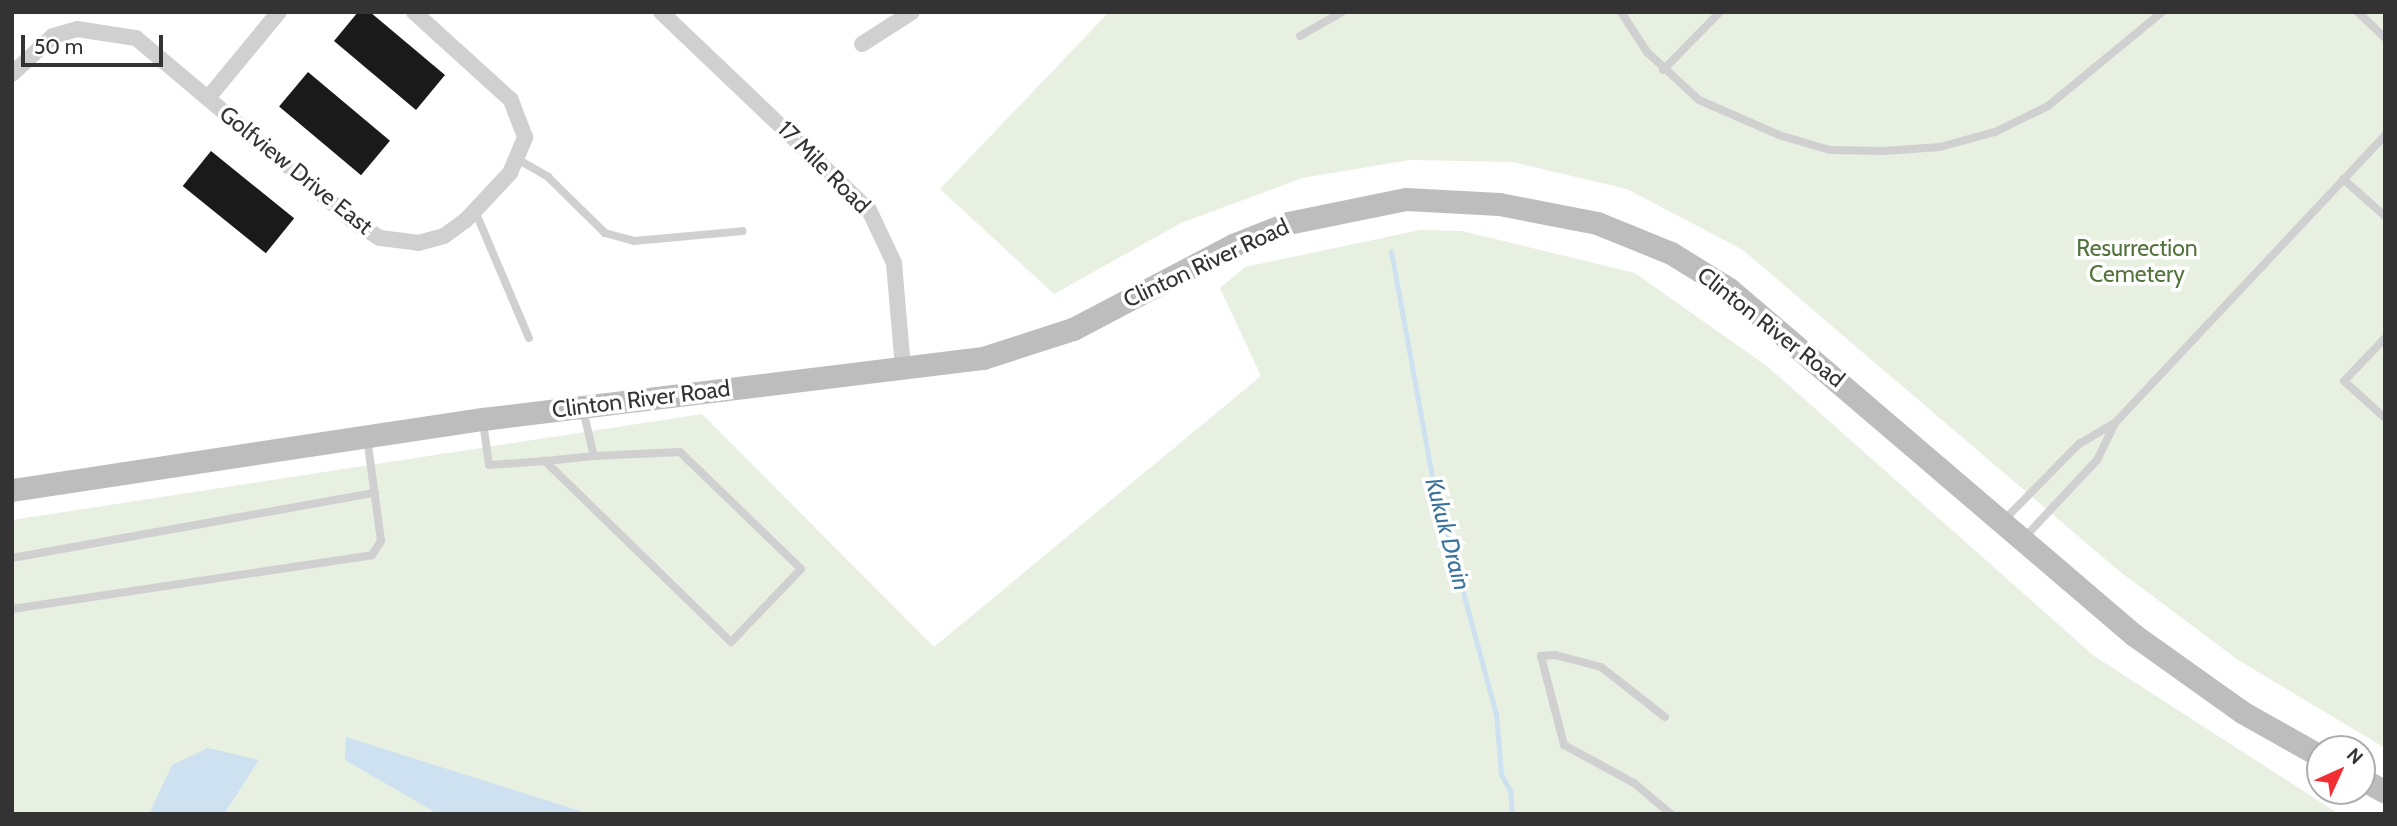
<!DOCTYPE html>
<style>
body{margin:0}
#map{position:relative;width:2397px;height:826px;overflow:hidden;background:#fff;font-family:Cabin,sans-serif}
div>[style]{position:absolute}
.green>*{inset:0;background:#e8f0e1}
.water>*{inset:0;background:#cde1f0}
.stream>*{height:5px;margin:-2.5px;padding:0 2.5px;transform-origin:2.5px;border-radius:2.5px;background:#cde1f0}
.building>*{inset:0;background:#1a1a1a;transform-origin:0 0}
.lane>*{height:8px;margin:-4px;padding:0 4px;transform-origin:4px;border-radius:4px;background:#d0d0d0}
.street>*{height:16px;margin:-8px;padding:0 8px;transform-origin:8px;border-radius:8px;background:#d0d0d0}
.secondary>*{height:23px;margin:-11.5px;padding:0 11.5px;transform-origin:11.5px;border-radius:11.5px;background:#bdbdbd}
span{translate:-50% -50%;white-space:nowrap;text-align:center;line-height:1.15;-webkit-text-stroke:7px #fff;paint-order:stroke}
.street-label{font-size:23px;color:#333}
.park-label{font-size:23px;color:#53733c}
.water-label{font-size:24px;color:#39729d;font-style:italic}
.frame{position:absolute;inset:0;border:14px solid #333;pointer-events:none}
.north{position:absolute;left:2306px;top:735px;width:70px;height:70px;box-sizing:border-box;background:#fff;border:2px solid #adadad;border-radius:50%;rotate:45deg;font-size:19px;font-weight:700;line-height:28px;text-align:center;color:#333}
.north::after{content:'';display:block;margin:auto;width:24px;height:32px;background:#f12e33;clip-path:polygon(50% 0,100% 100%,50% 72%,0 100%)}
.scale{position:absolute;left:21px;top:35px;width:142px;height:32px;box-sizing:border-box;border:4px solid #333;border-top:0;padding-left:9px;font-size:21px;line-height:24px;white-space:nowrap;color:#333;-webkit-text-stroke:5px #fff;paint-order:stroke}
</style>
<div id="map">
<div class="green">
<i style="clip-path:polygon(1109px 12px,2385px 12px,2385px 748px,2238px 660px,2119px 571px,1743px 250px,1627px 189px,1512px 162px,1410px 160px,1302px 178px,1181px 223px,1054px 294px,940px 189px)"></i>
<i style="clip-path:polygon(1420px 230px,1462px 231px,1635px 273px,1768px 367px,2094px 656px,2339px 814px,12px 814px,12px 520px,702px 414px,934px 647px,1261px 376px,1220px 288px,1245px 267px)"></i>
</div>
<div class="water">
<i style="clip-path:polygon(346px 737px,520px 792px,590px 814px,438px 814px,345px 760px)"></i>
<i style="clip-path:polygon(208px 748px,259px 760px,224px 814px,149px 814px,172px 765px)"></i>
</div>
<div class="stream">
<i style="left:1391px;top:251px;width:234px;rotate:79.7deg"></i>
<i style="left:1433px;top:481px;width:241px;rotate:74.9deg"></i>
<i style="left:1496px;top:714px;width:60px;rotate:85.2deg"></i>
<i style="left:1501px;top:774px;width:19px;rotate:62deg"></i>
<i style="left:1510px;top:791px;width:23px;rotate:85deg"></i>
</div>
<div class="building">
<i style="clip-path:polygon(358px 12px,370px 12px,445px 75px,416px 110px,334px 41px)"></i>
<i style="left:308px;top:72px;width:107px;height:45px;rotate:40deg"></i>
<i style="left:211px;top:151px;width:107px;height:45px;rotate:39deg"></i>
</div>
<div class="lane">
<i style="left:1621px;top:12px;width:48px;rotate:57deg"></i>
<i style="left:1647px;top:52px;width:71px;rotate:42.7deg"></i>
<i style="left:1699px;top:100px;width:87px;rotate:23.6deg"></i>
<i style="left:1779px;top:135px;width:53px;rotate:16.4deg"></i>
<i style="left:1830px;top:150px;width:54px;rotate:1.1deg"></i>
<i style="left:1884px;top:151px;width:56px;rotate:-4.1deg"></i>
<i style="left:1940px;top:147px;width:57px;rotate:-15.3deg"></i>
<i style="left:1995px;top:132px;width:59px;rotate:-26.1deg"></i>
<i style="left:2048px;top:106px;width:148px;rotate:-39.5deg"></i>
<i style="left:2358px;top:12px;width:37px;rotate:44deg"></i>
<i style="left:1300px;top:36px;width:48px;rotate:-29.7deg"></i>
<i style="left:1663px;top:70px;width:81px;rotate:-45.5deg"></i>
<i style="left:519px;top:160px;width:34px;rotate:30deg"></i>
<i style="left:548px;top:177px;width:80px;rotate:44.5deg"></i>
<i style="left:605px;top:233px;width:30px;rotate:15deg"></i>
<i style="left:634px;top:241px;width:109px;rotate:-5.2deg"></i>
<i style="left:2343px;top:179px;width:56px;rotate:41.4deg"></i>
<i style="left:475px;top:211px;width:138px;rotate:67deg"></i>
<i style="left:2385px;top:338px;width:59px;rotate:133.6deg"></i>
<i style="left:2344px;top:381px;width:55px;rotate:42.1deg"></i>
<i style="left:583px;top:410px;width:47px;rotate:76.6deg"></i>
<i style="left:594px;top:456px;width:86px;rotate:-2.7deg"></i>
<i style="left:680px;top:452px;width:168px;rotate:44deg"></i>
<i style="left:801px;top:569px;width:101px;rotate:133.8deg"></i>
<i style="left:731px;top:642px;width:260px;rotate:-135.8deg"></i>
<i style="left:545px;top:461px;width:49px;rotate:-5.8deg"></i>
<i style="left:483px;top:422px;width:43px;rotate:82.1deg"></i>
<i style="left:489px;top:465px;width:56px;rotate:-4.1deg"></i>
<i style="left:2115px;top:423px;width:395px;rotate:-46.8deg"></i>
<i style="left:2004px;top:520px;width:107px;rotate:-45.4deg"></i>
<i style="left:2079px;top:444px;width:42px;rotate:-30.3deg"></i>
<i style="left:2115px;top:423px;width:41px;rotate:115.9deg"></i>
<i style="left:2097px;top:460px;width:107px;rotate:133.1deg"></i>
<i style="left:12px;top:558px;width:369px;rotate:-10.2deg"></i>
<i style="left:12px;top:609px;width:364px;rotate:-8.5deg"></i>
<i style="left:372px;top:555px;width:17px;rotate:-57deg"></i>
<i style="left:381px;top:541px;width:104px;rotate:-97.7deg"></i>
<i style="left:1665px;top:717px;width:81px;rotate:-142deg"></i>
<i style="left:1601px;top:667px;width:48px;rotate:-165.4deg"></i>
<i style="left:1555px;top:655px;width:14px;rotate:176deg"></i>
<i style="left:1541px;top:656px;width:92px;rotate:75.5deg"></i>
<i style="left:1564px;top:745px;width:80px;rotate:28.5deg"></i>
<i style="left:1634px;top:783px;width:48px;rotate:40deg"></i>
</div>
<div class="street">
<i style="left:661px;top:12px;width:287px;rotate:43.6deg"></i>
<i style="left:869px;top:210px;width:59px;rotate:64.7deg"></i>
<i style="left:894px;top:263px;width:104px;rotate:85.1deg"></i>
<i style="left:862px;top:44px;width:59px;rotate:-32.6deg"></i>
<i style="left:12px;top:74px;width:56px;rotate:-42.8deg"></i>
<i style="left:53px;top:36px;width:25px;rotate:-16deg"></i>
<i style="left:77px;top:29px;width:60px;rotate:8.7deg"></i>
<i style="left:136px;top:38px;width:282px;rotate:40.1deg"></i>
<i style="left:352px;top:220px;width:33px;rotate:33deg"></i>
<i style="left:380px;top:238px;width:38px;rotate:7deg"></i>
<i style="left:418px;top:243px;width:27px;rotate:-15deg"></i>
<i style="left:444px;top:236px;width:27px;rotate:-36deg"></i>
<i style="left:466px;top:220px;width:64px;rotate:-46.9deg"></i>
<i style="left:510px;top:173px;width:39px;rotate:-67deg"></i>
<i style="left:525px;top:137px;width:40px;rotate:-111deg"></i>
<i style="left:511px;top:100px;width:131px;rotate:-137.8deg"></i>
<i style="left:208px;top:98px;width:112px;rotate:-50.5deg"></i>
</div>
<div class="secondary">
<i style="left:12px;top:490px;width:476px;rotate:-8.6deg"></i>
<i style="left:483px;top:419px;width:504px;rotate:-6.96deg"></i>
<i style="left:983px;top:358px;width:95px;rotate:-17.9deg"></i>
<i style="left:1073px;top:329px;width:181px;rotate:-27.7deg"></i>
<i style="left:1233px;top:245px;width:59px;rotate:-21.8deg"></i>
<i style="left:1288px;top:223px;width:120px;rotate:-11.5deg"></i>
<i style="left:1406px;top:199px;width:93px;rotate:3.1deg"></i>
<i style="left:1499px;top:204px;width:100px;rotate:11deg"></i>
<i style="left:1597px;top:223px;width:80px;rotate:22.1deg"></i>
<i style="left:1671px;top:253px;width:68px;rotate:31.8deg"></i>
<i style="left:1729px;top:289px;width:533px;rotate:40.51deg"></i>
<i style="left:2134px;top:635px;width:133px;rotate:35.5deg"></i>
<i style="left:2242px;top:712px;width:90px;rotate:29.4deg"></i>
<i style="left:2362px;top:779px;width:26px;rotate:29deg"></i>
</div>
<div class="street-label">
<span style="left:824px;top:167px;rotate:45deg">17 Mile Road</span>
<span style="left:296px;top:170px;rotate:39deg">Golfview Drive East</span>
<span style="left:1206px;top:263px;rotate:-25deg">Clinton River Road</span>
<span style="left:1771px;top:327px;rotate:38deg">Clinton River Road</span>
<span style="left:641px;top:399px;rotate:-7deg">Clinton River Road</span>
</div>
<div class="park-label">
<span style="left:2137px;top:261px">Resurrection<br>Cemetery</span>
</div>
<div class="water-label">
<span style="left:1448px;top:534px;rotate:75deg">Kukuk Drain</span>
</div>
<div class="frame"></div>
<div class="north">N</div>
<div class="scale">50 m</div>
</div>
